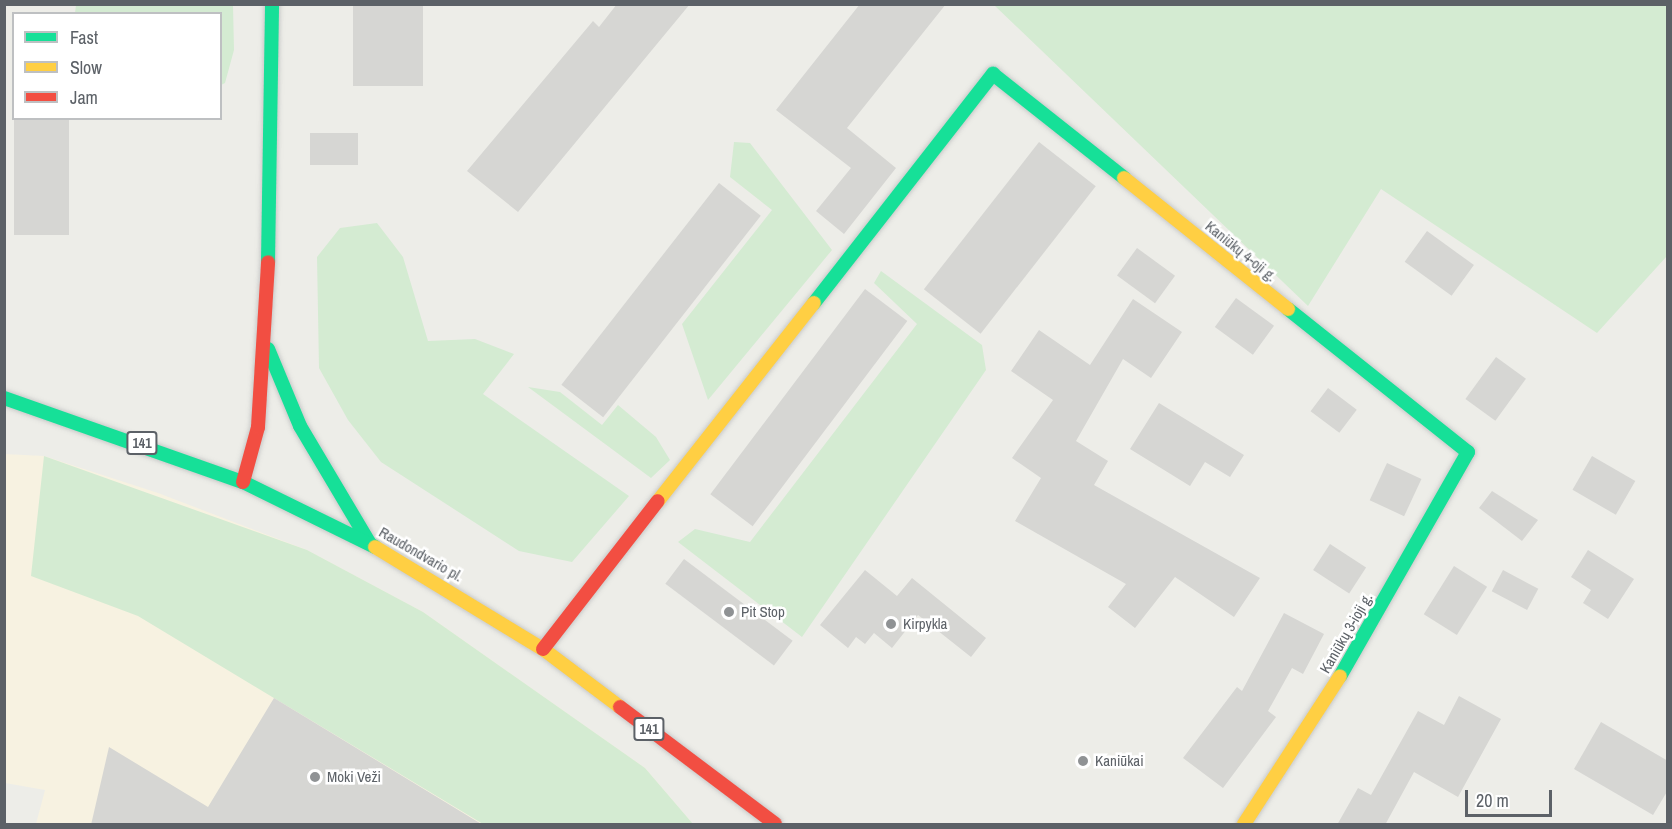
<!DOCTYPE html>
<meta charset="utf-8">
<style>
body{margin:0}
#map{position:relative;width:1672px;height:829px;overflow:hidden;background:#edede8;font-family:"Archivo Narrow",sans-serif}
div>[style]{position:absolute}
.commercial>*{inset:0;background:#f7f2e1}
.green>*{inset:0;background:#d4ebd2}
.building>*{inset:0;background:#d6d6d3;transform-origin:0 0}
.roads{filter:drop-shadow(0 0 2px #c9cac9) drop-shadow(0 0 2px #c9cac9)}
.fast>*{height:14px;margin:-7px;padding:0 7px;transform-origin:7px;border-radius:7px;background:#16e098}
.slow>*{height:14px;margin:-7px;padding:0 7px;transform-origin:7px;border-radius:7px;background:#ffcf43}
.jam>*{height:14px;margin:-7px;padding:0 7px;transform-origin:7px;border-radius:7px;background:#f24e42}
.dots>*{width:16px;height:16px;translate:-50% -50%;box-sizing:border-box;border:3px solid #fff;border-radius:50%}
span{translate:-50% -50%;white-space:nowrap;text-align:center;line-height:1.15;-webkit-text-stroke:5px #fff;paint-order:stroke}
.shield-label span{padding:2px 4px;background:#fff;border:2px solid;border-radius:4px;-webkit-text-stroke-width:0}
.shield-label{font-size:14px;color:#5c6167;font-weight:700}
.street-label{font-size:15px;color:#5c6167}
.poi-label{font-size:15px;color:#5c6167}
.left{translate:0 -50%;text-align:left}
.frame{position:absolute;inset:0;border:6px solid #5c6167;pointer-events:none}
.legend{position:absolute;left:12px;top:12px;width:210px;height:108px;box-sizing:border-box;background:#fff;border:2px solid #bec0c2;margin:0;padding:8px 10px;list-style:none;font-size:18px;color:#5c6167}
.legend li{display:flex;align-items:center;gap:12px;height:30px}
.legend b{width:30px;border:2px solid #bec0c2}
.scale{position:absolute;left:1465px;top:790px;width:87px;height:27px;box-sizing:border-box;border:3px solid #5c6167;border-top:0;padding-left:8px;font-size:18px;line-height:21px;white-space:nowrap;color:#5c6167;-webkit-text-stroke:4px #fff;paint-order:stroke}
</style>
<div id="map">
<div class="commercial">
<i style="clip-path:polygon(4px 454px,44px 456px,158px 493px,307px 550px,423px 612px,645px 768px,693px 824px,36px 824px,45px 790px,5px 783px)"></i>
</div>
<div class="green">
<i style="clip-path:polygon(76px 5px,233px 5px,234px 50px,225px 83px,221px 85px,220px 14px,75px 13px)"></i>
<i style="clip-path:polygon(994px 5px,1667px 5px,1667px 256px,1597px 333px,1381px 189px,1308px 306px)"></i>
<i style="clip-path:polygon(734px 142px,750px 143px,832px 250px,708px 400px,682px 324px,772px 210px,730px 177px)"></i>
<i style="clip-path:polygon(377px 223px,403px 257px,428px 341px,475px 339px,514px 354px,483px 394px,629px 496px,572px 562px,519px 551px,381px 462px,348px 420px,319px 368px,317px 257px,340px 228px)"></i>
<i style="clip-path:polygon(881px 271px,982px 345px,986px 370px,802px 637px,678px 542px,695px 529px,750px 542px,917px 324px,874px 283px)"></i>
<i style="clip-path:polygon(528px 387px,560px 392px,602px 425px,618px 405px,656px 437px,670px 460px,651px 478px)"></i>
<i style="clip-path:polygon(44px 456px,307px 550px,423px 612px,645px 768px,693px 824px,483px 824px,138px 616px,31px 576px)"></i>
</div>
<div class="building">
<i style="left:353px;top:4px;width:70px;height:82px"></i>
<i style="clip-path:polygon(617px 4px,690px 4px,518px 212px,467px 171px,593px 21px,599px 27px)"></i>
<i style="clip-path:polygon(860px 4px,946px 4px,847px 128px,896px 168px,844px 234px,816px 211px,851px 168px,776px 110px)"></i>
<i style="left:14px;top:118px;width:55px;height:117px"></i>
<i style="left:358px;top:133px;width:32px;height:48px;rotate:90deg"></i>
<i style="left:1039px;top:142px;width:72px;height:187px;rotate:38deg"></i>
<i style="left:719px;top:183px;width:53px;height:256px;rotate:38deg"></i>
<i style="left:1427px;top:231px;width:58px;height:38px;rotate:36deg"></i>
<i style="left:1137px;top:248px;width:47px;height:34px;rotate:36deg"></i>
<i style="left:865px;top:289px;width:53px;height:257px;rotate:37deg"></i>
<i style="left:1236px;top:298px;width:47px;height:36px;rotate:36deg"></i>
<i style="clip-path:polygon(1133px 299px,1182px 332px,1151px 378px,1123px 359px,1076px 441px,1108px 461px,1094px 485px,1260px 578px,1234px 617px,1175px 577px,1135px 628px,1108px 607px,1126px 584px,1015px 521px,1041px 478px,1012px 458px,1053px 400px,1011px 371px,1039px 330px,1090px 365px)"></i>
<i style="left:1496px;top:357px;width:37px;height:52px;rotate:36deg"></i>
<i style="left:1328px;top:388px;width:36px;height:29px;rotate:37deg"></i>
<i style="clip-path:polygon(1159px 403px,1244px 455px,1230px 477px,1205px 462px,1190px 486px,1130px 449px)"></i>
<i style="left:1592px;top:456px;width:50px;height:39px;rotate:30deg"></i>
<i style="left:1387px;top:463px;width:38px;height:41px;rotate:25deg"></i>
<i style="clip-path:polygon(1492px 491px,1538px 520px,1522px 541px,1479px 508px)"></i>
<i style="left:1330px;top:544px;width:43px;height:31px;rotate:33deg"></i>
<i style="clip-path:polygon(1588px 550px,1634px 579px,1608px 619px,1583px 603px,1591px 590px,1571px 577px)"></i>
<i style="left:684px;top:559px;width:136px;height:31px;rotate:37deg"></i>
<i style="left:1454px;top:566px;width:39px;height:57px;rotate:32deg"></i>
<i style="clip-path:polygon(865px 570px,897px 596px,912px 578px,986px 638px,971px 657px,918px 615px,892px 648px,874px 633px,865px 644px,856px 637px,848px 648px,820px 625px)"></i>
<i style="left:1503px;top:570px;width:40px;height:24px;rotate:28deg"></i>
<i style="clip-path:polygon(1284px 613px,1324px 634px,1303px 674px,1292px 668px,1268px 711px,1276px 717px,1223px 788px,1183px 758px,1237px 687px,1242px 691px)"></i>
<i style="clip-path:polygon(1459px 696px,1501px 719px,1458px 797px,1414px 772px,1385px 825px,1337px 825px,1358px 788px,1371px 795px,1418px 711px,1444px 725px)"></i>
<i style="clip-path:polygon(274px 698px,483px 825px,91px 825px,109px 747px,208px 807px)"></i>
<i style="clip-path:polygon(1601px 722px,1668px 761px,1668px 790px,1653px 815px,1574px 769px)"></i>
</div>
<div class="roads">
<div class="fast">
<i style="left:268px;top:262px;width:258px;rotate:-89.1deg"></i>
<i style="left:814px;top:303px;width:291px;rotate:-52deg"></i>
<i style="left:993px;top:74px;width:167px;rotate:38.4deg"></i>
<i style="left:1288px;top:309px;width:230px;rotate:38.5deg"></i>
<i style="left:1468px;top:452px;width:258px;rotate:119.7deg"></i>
<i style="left:268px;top:349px;width:83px;rotate:67.4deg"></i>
<i style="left:300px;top:426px;width:137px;rotate:59.3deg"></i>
<i style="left:4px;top:398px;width:253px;rotate:19.4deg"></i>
<i style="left:243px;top:482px;width:147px;rotate:26.2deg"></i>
</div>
<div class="slow">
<i style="left:1124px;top:178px;width:210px;rotate:38.6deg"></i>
<i style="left:658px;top:501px;width:252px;rotate:-51.8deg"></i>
<i style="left:375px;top:547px;width:197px;rotate:31.3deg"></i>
<i style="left:543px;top:649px;width:96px;rotate:37deg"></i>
<i style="left:1244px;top:824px;width:176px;rotate:-57deg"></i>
</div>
<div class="jam">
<i style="left:243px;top:482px;width:57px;rotate:-74.7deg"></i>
<i style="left:258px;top:427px;width:165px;rotate:-86.5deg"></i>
<i style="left:543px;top:649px;width:187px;rotate:-52.2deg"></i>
<i style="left:620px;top:707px;width:194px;rotate:37deg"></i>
</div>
</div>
<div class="dots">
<i style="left:729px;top:612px;background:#8f9294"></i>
<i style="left:891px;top:624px;background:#8f9294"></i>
<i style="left:1083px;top:761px;background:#8f9294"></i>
<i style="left:315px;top:777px;background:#8f9294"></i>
</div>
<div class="shield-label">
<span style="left:142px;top:443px">141</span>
<span style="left:649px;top:729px">141</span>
</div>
<div class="street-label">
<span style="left:1241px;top:251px;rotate:39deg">Kaniūkų 4-oji g.</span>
<span style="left:421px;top:554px;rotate:30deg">Raudondvario pl.</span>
<span style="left:1346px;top:633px;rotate:-60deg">Kaniūkų 3-ioji g.</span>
</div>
<div class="poi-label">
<span class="left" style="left:741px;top:612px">Pit Stop</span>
<span class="left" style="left:903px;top:624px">Kirpykla</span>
<span class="left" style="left:1095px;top:761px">Kaniūkai</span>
<span class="left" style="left:327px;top:777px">Moki Veži</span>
</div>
<div class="frame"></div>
<ul class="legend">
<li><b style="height:8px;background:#16e098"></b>Fast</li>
<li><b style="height:8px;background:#ffcf43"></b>Slow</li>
<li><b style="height:8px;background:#f24e42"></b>Jam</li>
</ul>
<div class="scale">20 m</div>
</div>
